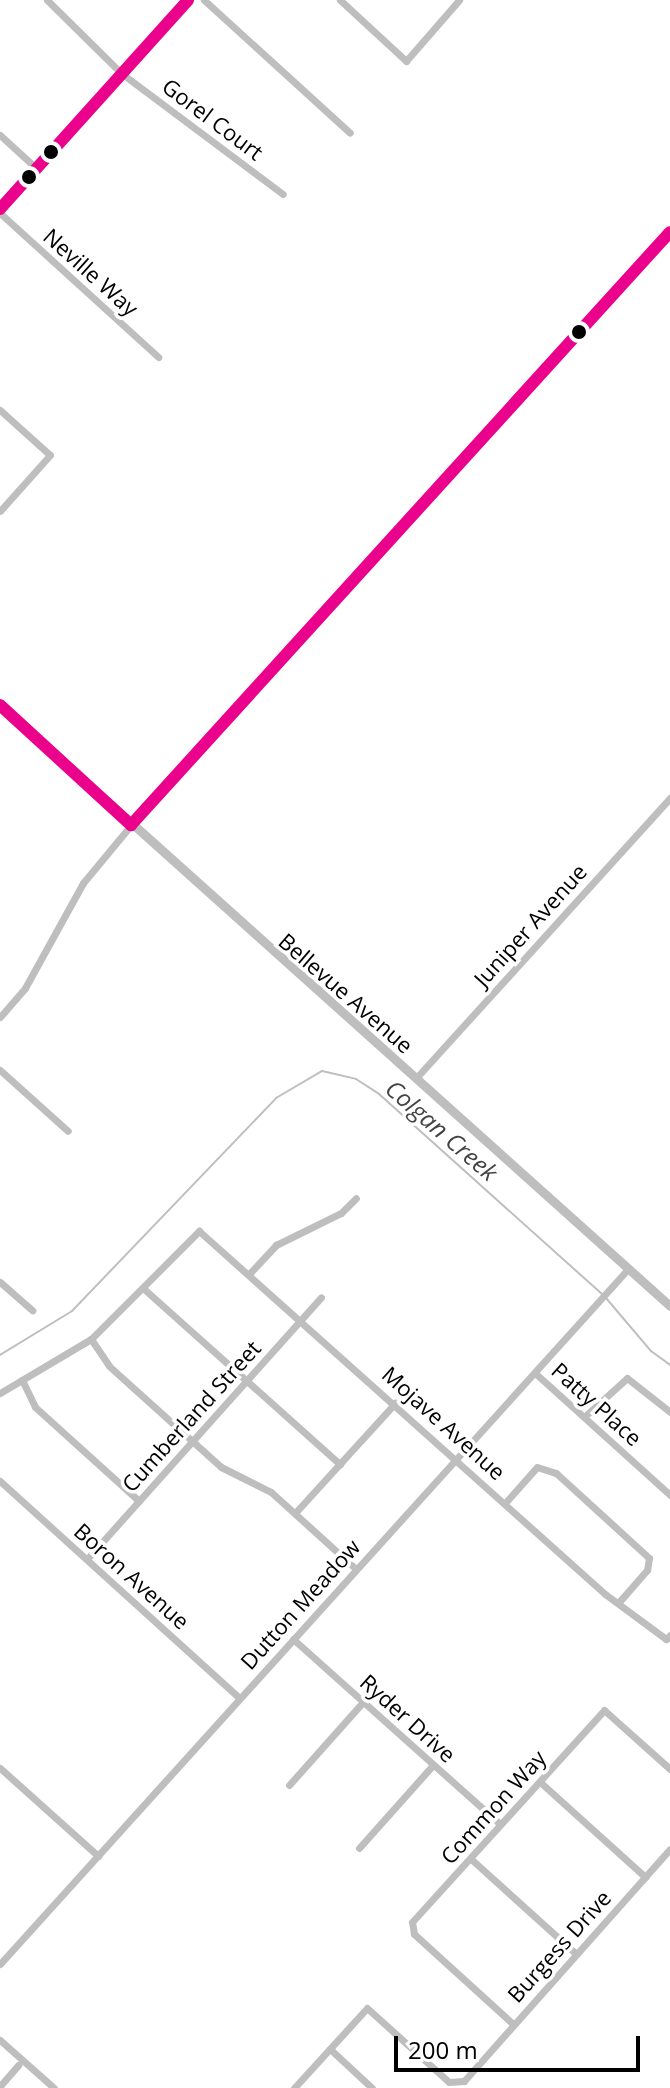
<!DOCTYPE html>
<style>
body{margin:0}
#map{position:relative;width:670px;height:2088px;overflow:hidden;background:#fff;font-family:"Open Sans",sans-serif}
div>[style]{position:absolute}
.stream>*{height:2px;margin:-1px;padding:0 1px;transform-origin:1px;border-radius:1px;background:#bfbfbf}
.minor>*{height:7px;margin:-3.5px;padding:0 3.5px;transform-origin:3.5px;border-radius:3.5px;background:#bebebe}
.tertiary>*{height:9px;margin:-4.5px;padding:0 4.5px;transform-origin:4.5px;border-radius:4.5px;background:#bebebe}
.bus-1>*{height:12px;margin:-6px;padding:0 6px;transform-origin:6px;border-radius:6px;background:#ea028c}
.dots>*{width:22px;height:22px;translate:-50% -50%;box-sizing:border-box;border:4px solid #fff;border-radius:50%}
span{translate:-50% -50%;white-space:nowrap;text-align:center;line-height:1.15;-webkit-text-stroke:7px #fff;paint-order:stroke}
.street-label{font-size:22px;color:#000}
.water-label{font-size:24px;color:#444;font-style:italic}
.scale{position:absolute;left:394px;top:2036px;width:246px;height:36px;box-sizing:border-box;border:4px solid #000;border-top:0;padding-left:10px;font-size:24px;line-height:28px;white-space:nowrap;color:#000;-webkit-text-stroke:6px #fff;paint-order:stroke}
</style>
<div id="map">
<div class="stream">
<i style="left:606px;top:1298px;width:70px;rotate:49.7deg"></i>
<i style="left:651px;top:1351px;width:24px;rotate:36deg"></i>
<i style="left:0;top:1355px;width:84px;rotate:-31.4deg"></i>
<i style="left:72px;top:1311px;width:295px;rotate:-46.2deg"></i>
<i style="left:276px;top:1098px;width:53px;rotate:-30.4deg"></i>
<i style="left:322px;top:1071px;width:35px;rotate:13deg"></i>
<i style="left:356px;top:1079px;width:27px;rotate:33deg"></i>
<i style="left:379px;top:1094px;width:300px;rotate:41.9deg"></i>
</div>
<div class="minor">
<i style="left:47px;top:0;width:104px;rotate:44.6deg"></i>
<i style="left:121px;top:73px;width:202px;rotate:36.8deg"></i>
<i style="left:204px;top:0;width:197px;rotate:42.3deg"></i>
<i style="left:340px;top:0;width:90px;rotate:42.7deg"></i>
<i style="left:406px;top:61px;width:81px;rotate:-49deg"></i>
<i style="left:0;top:135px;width:49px;rotate:42.5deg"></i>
<i style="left:0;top:213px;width:214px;rotate:42.3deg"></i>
<i style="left:0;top:410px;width:67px;rotate:42deg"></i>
<i style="left:50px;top:455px;width:75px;rotate:131.8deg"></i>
<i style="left:0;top:1017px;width:38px;rotate:-49deg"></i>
<i style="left:25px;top:988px;width:120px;rotate:-61.1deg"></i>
<i style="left:83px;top:883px;width:75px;rotate:-50.4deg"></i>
<i style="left:131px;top:825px;width:801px;rotate:-47.73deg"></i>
<i style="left:0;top:1070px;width:91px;rotate:41.9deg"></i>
<i style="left:417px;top:1077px;width:377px;rotate:-47.8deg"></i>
<i style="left:249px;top:1274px;width:40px;rotate:-47deg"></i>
<i style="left:276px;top:1245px;width:72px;rotate:-26.2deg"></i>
<i style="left:341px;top:1213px;width:21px;rotate:-45deg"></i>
<i style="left:0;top:1282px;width:43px;rotate:41.2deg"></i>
<i style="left:144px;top:1289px;width:263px;rotate:41.8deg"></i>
<i style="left:91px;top:1339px;width:32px;rotate:56deg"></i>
<i style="left:109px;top:1366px;width:151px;rotate:42deg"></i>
<i style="left:221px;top:1467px;width:56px;rotate:26.6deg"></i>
<i style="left:271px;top:1492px;width:115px;rotate:42.2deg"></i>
<i style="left:535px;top:1373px;width:182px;rotate:42.1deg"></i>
<i style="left:22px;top:1380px;width:30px;rotate:64deg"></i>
<i style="left:35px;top:1407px;width:140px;rotate:42.1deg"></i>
<i style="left:0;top:1393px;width:106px;rotate:-30.7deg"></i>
<i style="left:91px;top:1339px;width:153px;rotate:-45deg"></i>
<i style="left:199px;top:1231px;width:545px;rotate:41.8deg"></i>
<i style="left:605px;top:1594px;width:76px;rotate:36.4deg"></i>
<i style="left:666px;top:1639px;width:6px;rotate:-45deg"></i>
<i style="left:584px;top:1417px;width:58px;rotate:-42.2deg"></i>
<i style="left:627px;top:1378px;width:55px;rotate:38.3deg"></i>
<i style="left:0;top:1481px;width:323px;rotate:42.2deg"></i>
<i style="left:505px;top:1503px;width:48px;rotate:-48.4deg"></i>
<i style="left:537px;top:1467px;width:20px;rotate:18deg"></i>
<i style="left:556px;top:1473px;width:126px;rotate:42.4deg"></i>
<i style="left:649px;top:1558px;width:12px;rotate:99deg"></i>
<i style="left:647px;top:1570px;width:43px;rotate:131.2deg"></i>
<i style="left:295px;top:1513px;width:149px;rotate:-47.7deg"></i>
<i style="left:87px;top:1559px;width:351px;rotate:-48.2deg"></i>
<i style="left:293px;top:1639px;width:276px;rotate:41.8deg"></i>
<i style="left:0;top:1768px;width:132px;rotate:41.9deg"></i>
<i style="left:540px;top:1782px;width:142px;rotate:42.1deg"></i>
<i style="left:289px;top:1785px;width:111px;rotate:-48.3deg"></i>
<i style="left:359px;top:1848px;width:111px;rotate:-48.3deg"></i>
<i style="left:471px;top:1859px;width:142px;rotate:42.1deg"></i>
<i style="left:0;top:1964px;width:937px;rotate:-47.9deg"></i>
<i style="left:513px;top:2024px;width:134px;rotate:-137.7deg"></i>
<i style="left:414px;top:1934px;width:12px;rotate:-99deg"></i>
<i style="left:412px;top:1922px;width:286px;rotate:-47.8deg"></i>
<i style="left:604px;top:1710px;width:89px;rotate:41.8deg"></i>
<i style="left:0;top:2040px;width:72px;rotate:41.6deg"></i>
<i style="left:330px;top:2049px;width:57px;rotate:42.9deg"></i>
<i style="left:0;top:2086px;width:28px;rotate:-49deg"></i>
<i style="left:294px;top:2088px;width:108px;rotate:-47.6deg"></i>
<i style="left:367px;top:2008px;width:110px;rotate:42.1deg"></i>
<i style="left:449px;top:2082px;width:15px;rotate:-4deg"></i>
<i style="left:464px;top:2081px;width:310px;rotate:-48.4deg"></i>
</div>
<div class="tertiary">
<i style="left:0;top:209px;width:281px;rotate:-48deg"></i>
<i style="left:0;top:705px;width:900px;rotate:41.89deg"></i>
</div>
<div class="bus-1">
<i style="left:0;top:209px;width:281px;rotate:-48deg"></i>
<i style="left:0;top:705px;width:178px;rotate:42.5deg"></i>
<i style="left:131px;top:825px;width:801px;rotate:-47.73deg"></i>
</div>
<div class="dots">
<i style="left:51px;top:152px;background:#000"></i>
<i style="left:29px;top:177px;background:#000"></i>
<i style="left:579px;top:332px;background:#000"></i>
</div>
<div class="street-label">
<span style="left:213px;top:119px;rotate:37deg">Gorel Court</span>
<span style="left:91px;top:272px;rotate:42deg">Neville Way</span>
<span style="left:530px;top:925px;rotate:-48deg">Juniper Avenue</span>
<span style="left:346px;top:993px;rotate:41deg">Bellevue Avenue</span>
<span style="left:597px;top:1404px;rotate:42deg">Patty Place</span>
<span style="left:191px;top:1416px;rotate:-48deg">Cumberland Street</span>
<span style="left:444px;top:1423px;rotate:42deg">Mojave Avenue</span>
<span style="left:132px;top:1576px;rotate:42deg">Boron Avenue</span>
<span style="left:300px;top:1604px;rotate:-48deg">Dutton Meadow</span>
<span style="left:408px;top:1718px;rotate:42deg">Ryder Drive</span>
<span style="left:493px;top:1807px;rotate:-48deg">Common Way</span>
<span style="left:559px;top:1946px;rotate:-48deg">Burgess Drive</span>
</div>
<div class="water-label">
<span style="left:442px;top:1130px;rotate:41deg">Colgan Creek</span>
</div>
<div class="scale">200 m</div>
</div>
